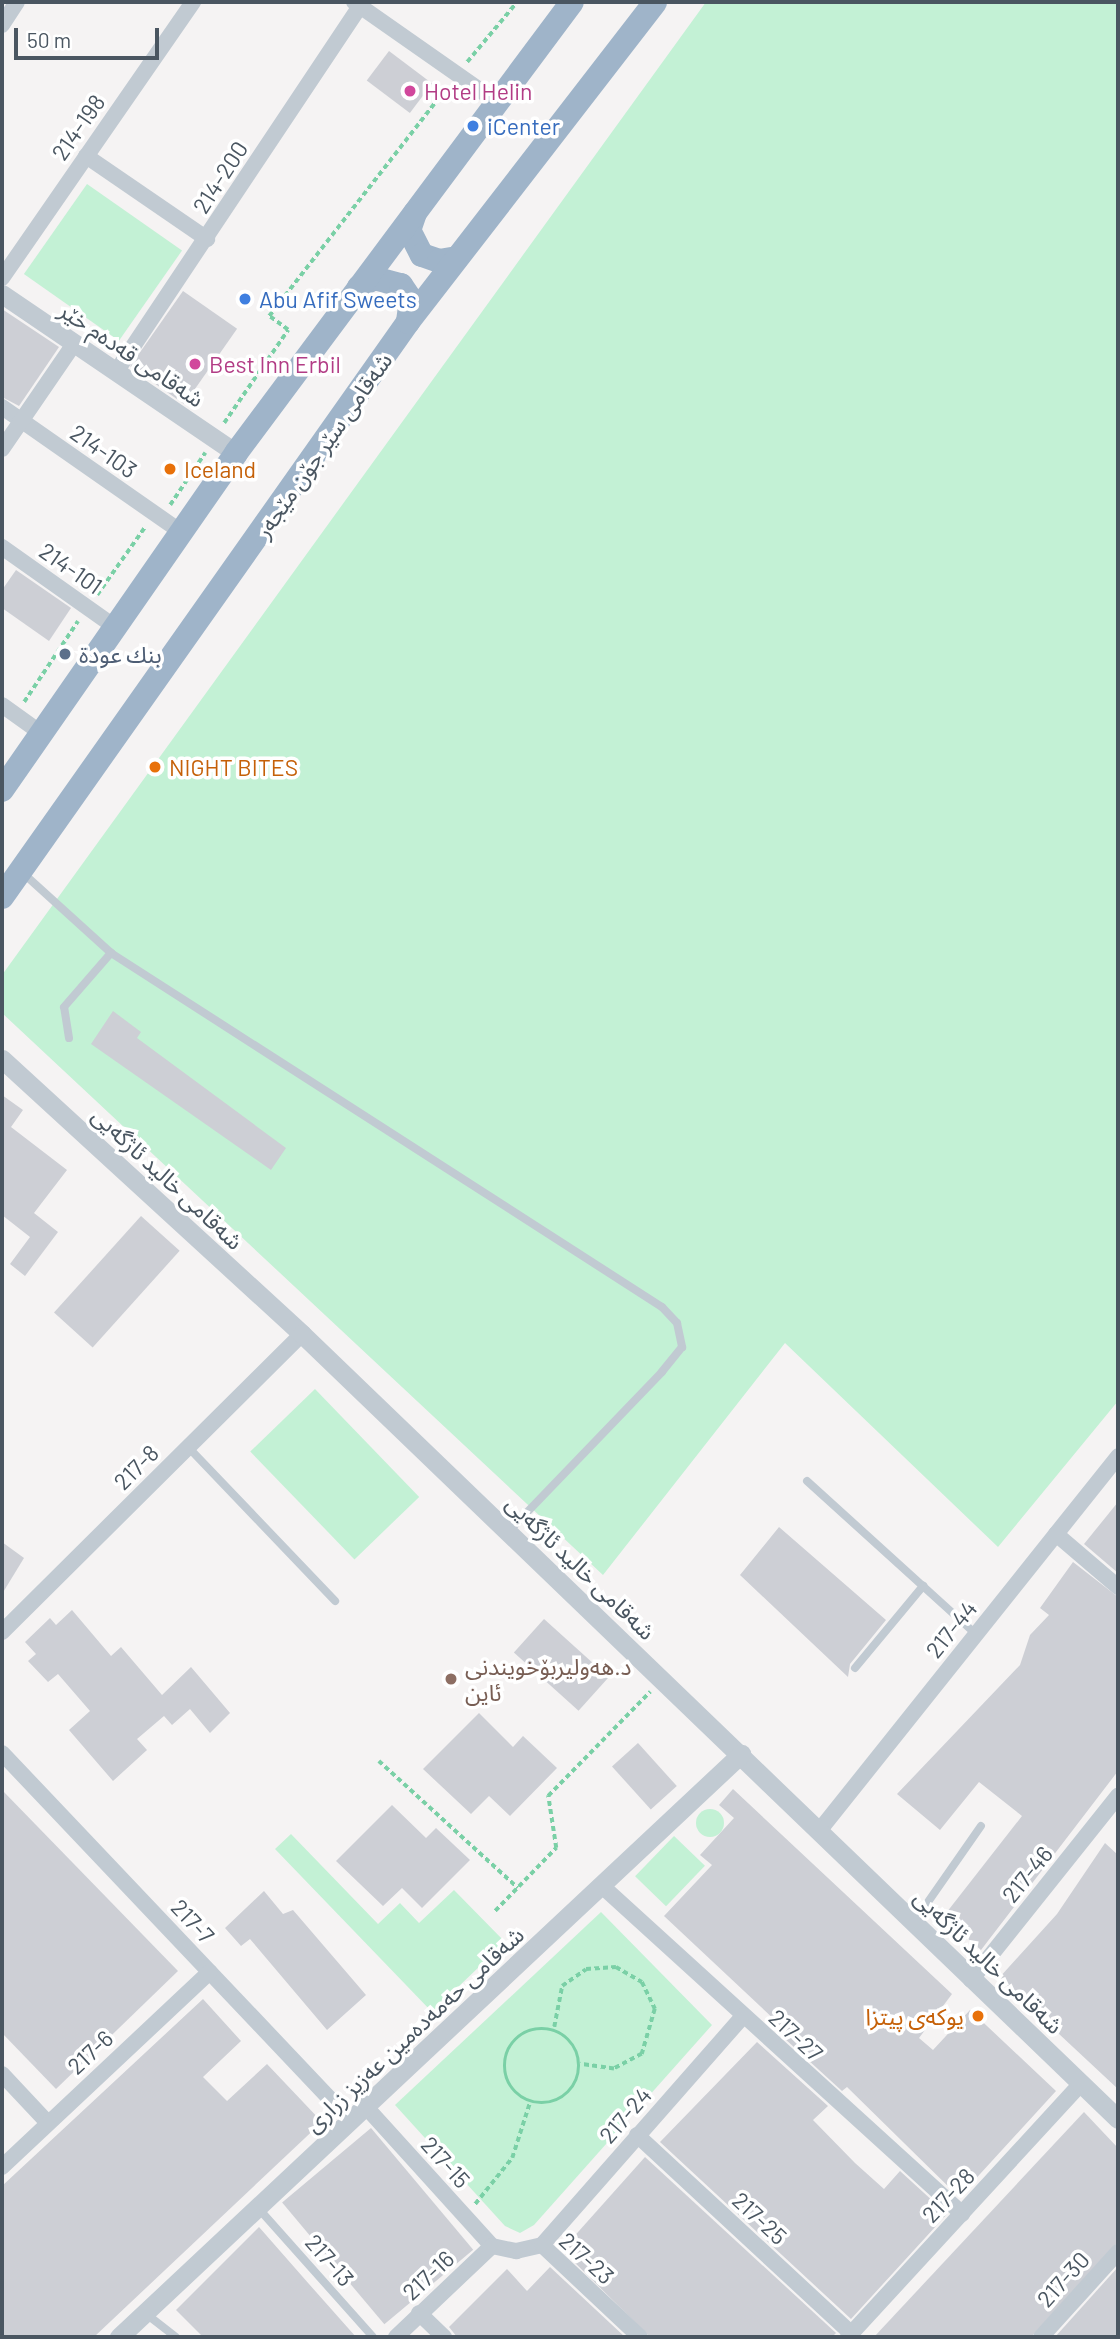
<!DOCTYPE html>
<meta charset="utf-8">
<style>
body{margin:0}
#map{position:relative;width:1120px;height:2339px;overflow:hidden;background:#f5f3f3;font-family:Barlow,"Noto Sans Arabic",sans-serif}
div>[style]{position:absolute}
.green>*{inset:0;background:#c3f1d5;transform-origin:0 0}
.round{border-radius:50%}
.building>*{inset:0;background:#cdcfd5;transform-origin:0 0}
.path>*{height:3.5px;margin-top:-1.75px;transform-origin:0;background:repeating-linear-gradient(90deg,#7ad0a6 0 5px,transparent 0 8.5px)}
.path>.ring{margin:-1.75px;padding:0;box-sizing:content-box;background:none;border:3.5px solid #7ad0a6;border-radius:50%}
.service>*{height:8px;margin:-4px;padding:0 4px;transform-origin:4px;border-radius:4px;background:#c1cad2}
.minor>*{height:16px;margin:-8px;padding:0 8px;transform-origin:8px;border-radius:8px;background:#c1cad2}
.tertiary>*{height:19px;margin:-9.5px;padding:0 9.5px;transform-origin:9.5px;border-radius:9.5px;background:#c1cad2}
.trunk>*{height:24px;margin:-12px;padding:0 12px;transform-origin:12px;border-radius:12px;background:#9fb4c9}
.dots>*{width:19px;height:19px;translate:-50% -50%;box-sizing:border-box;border:4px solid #fff;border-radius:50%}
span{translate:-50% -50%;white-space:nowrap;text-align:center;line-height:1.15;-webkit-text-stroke:7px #fff;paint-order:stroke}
.hotel-label{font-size:23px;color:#b23c85}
.left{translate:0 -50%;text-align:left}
.shop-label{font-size:23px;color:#366cbe}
.street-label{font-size:23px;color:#4a5661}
.food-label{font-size:23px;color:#c56008}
.right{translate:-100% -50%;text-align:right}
.service-label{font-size:23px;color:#4e5e75}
.education-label{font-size:23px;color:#785e54}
.frame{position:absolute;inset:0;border:4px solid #4a5661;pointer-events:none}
.scale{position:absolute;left:14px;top:28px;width:145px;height:32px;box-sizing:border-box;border:4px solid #4a5661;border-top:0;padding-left:9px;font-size:21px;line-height:24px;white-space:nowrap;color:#4a5661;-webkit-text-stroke:5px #fff;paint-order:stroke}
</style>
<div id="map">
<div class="green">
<i style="clip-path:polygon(706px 2px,1118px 2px,1118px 1401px,998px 1547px,785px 1343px,603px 1575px,2px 1013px,2px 975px)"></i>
<i style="left:87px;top:184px;width:116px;height:110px;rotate:35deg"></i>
<i style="left:315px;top:1389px;width:150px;height:90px;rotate:46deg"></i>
<i class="round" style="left:696px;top:1809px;width:28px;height:28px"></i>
<i style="clip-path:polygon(291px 1834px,378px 1924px,400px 1903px,419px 1923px,454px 1890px,505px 1942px,432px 2012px,275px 1849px)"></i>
<i style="left:674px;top:1836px;width:43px;height:56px;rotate:44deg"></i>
<i style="clip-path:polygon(601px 1912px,712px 2025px,534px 2225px,520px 2233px,505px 2226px,395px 2105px)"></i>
</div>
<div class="building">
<i style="left:389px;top:51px;width:54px;height:37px;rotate:37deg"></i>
<i style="left:183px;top:291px;width:66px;height:92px;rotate:35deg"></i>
<i style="clip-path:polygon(2px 309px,59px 347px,19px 406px,2px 397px)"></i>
<i style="clip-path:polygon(16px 570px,71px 608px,49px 641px,2px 608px,2px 590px)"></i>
<i style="clip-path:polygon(113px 1011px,141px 1032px,137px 1038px,286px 1148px,271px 1170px,91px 1044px)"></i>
<i style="clip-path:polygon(2px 1095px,23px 1110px,11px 1127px,67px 1170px,34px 1213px,58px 1232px,25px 1276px,10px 1264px,30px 1237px,2px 1215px)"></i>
<i style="left:141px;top:1216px;width:52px;height:130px;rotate:42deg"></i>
<i style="clip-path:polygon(1118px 1502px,1118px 1573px,1084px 1544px)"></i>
<i style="clip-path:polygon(779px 1527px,886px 1620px,850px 1664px,848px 1677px,740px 1575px)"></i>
<i style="clip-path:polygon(2px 1542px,24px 1558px,2px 1594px)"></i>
<i style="clip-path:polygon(1073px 1562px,1118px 1597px,1118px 1771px,981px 1950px,943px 1917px,1022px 1816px,979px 1782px,940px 1830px,897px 1794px,1020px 1665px,1030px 1635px,1049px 1615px,1040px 1608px)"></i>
<i style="clip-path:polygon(72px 1610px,111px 1656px,121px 1647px,162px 1695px,191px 1667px,230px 1713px,210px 1733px,190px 1709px,172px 1725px,164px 1716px,137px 1739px,147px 1750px,113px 1781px,69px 1730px,90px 1711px,58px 1674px,48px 1682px,28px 1661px,36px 1654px,25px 1642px,50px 1618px,56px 1625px)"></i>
<i style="left:544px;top:1619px;width:87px;height:45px;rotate:42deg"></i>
<i style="clip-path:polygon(479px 1713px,513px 1747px,523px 1736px,557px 1768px,510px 1816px,489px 1796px,471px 1814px,423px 1769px)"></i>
<i style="left:638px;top:1743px;width:58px;height:35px;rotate:48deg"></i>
<i style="clip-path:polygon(733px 1789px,952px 1994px,919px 2038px,933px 2050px,970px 2010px,1056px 2091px,959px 2197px,847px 2087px,842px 2091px,772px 2027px,777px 2022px,664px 1916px,712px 1865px,700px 1855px,734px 1818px,719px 1805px)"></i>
<i style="clip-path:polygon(2px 1790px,178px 1971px,56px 2089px,2px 2033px)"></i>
<i style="clip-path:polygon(392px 1805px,426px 1838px,436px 1828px,470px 1860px,422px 1908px,402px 1888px,383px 1906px,336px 1861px)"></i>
<i style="clip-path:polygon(1105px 1843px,1118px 1855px,1118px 2089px,999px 1978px,1057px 1914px)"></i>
<i style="clip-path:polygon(264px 1891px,283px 1914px,293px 1910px,366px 1995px,327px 2030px,250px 1939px,241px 1946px,225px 1928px)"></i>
<i style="clip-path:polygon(203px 1999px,241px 2041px,203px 2077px,227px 2101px,267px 2064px,322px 2122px,94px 2337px,2px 2337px,2px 2186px)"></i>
<i style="clip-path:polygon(757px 2042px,828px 2106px,813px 2120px,855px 2163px,884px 2189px,900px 2171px,947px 2214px,851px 2319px,660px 2142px)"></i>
<i style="clip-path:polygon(1084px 2112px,1118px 2148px,1118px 2242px,1031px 2337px,874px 2337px)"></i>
<i style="left:371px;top:2128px;width:159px;height:116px;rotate:50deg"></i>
<i style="clip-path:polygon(645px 2157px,836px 2333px,832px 2337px,650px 2337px,562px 2250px)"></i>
<i style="clip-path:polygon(259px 2227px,309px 2284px,356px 2337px,203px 2337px,176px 2310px)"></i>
<i style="clip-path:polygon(550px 2267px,625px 2337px,457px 2337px,449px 2327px,507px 2269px,527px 2291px)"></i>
<i style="clip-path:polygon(1118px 2267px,1118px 2337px,1055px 2337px)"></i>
</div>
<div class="path">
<i style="left:467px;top:62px;width:78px;rotate:-50.2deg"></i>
<i style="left:224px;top:423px;width:113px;rotate:-55.5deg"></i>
<i style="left:288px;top:330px;width:24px;rotate:-144deg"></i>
<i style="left:269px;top:316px;width:290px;rotate:-52.1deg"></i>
<i style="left:170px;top:505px;width:63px;rotate:-56.1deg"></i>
<i style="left:97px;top:595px;width:83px;rotate:-54.8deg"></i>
<i style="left:24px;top:702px;width:97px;rotate:-56.3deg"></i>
<i style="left:379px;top:1761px;width:188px;rotate:42.4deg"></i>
<i style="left:495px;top:1911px;width:88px;rotate:-45.9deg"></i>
<i style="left:556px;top:1848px;width:53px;rotate:-98.7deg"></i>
<i style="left:548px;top:1796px;width:146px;rotate:-45.6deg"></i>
<i style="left:554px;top:2027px;width:42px;rotate:-79deg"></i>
<i style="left:562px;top:1986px;width:29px;rotate:-35deg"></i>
<i style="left:586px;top:1969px;width:30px;rotate:-4deg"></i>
<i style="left:616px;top:1967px;width:30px;rotate:30deg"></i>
<i style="left:642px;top:1982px;width:30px;rotate:64deg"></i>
<i style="left:655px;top:2009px;width:47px;rotate:106.1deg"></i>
<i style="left:642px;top:2054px;width:32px;rotate:152deg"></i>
<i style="left:614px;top:2069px;width:34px;rotate:-172deg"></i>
<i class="ring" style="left:505px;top:2029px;width:70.5px;height:70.5px"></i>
<i style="left:475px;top:2204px;width:59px;rotate:-51.2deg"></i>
<i style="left:512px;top:2158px;width:59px;rotate:-72.2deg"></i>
</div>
<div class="service">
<i style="left:24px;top:874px;width:118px;rotate:42.2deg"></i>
<i style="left:111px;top:953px;width:655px;rotate:32.72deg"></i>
<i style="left:662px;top:1307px;width:22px;rotate:47deg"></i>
<i style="left:677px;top:1323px;width:25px;rotate:78deg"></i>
<i style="left:682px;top:1347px;width:32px;rotate:129deg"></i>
<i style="left:662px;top:1372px;width:221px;rotate:133.9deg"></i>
<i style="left:69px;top:1038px;width:31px;rotate:-99deg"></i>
<i style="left:64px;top:1007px;width:72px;rotate:-49deg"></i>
<i style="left:188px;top:1447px;width:213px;rotate:46.3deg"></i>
<i style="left:807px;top:1481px;width:228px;rotate:42.2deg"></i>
<i style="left:855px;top:1668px;width:107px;rotate:-50.3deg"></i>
<i style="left:914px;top:1922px;width:117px;rotate:-55.1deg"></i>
<i style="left:259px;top:2209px;width:171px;rotate:48.3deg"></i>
<i style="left:145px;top:2313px;width:39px;rotate:38deg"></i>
</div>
<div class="minor">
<i style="left:354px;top:2px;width:174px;rotate:35deg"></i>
<i style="left:2px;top:25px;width:27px;rotate:-57deg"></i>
<i style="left:86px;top:156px;width:147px;rotate:34.4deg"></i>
<i style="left:2px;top:278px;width:336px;rotate:-55.3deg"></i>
<i style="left:116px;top:372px;width:440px;rotate:-56.3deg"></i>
<i style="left:2px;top:407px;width:218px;rotate:34.9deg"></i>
<i style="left:2px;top:449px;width:127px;rotate:-55.6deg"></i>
<i style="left:2px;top:547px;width:138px;rotate:35.3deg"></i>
<i style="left:2px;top:705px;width:48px;rotate:35.7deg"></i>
<i style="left:1056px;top:1534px;width:82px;rotate:40.5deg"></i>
<i style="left:2px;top:1632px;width:423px;rotate:-44.8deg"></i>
<i style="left:2px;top:1753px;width:507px;rotate:46.52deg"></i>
<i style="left:819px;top:1831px;width:480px;rotate:-51.4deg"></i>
<i style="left:602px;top:1886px;width:487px;rotate:42.3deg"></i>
<i style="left:971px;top:1980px;width:236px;rotate:-51.4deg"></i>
<i style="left:2px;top:2074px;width:66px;rotate:46.8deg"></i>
<i style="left:366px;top:2107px;width:188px;rotate:47.8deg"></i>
<i style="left:492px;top:2246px;width:25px;rotate:12deg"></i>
<i style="left:516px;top:2251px;width:27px;rotate:-13deg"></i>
<i style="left:637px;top:2135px;width:293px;rotate:42.8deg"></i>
<i style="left:2px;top:2167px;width:285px;rotate:-43.2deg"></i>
<i style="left:542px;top:2245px;width:305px;rotate:-48.7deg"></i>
<i style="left:542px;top:2245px;width:134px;rotate:43.2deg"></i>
<i style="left:419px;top:2313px;width:35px;rotate:44deg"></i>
<i style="left:396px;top:2337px;width:132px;rotate:-43.5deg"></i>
<i style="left:848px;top:2337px;width:344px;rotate:-47.4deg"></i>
<i style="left:1041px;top:2337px;width:115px;rotate:-47.8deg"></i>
</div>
<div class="tertiary">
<i style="left:2px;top:294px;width:283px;rotate:34.2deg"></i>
<i style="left:2px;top:1059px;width:407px;rotate:42.5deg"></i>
<i style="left:302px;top:1334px;width:1132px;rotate:43.89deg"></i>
<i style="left:119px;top:2337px;width:853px;rotate:-43.15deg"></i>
</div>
<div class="trunk">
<i style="left:415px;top:213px;width:18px;rotate:109deg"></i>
<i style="left:409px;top:230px;width:28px;rotate:63deg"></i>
<i style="left:422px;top:255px;width:18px;rotate:19deg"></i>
<i style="left:439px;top:261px;width:18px;rotate:-9deg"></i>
<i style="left:359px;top:287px;width:17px;rotate:-31deg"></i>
<i style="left:374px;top:278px;width:28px;rotate:15deg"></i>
<i style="left:401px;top:285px;width:18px;rotate:56deg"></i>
<i style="left:411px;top:300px;width:22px;rotate:98deg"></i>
<i style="left:2px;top:790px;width:410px;rotate:-55.2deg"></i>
<i style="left:236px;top:453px;width:562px;rotate:-53.31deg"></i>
<i style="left:2px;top:897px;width:704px;rotate:-54.77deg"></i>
<i style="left:408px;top:322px;width:404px;rotate:-52.3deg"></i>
</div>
<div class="dots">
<i style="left:410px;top:91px;background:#d1479c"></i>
<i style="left:473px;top:126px;background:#3f7fe0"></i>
<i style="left:245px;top:299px;background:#3f7fe0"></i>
<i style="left:195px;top:364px;background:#d1479c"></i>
<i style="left:170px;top:469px;background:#e8710a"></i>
<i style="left:65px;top:654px;background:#5c6f8a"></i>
<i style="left:155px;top:767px;background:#e8710a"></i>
<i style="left:451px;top:1679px;background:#8d6e63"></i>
<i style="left:978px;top:2016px;background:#e8710a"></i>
</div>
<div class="hotel-label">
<span class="left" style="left:424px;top:91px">Hotel Helin</span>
<span class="left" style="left:209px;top:364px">Best Inn Erbil</span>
</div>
<div class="shop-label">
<span class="left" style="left:487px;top:126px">iCenter</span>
<span class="left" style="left:259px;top:299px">Abu Afif Sweets</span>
</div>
<div class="street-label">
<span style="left:78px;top:127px;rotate:-55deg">214-198</span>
<span style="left:220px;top:177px;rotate:-57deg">214-200</span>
<span style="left:132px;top:354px;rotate:34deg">شەقامی قەدەم خێر</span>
<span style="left:323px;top:445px;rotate:-55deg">شەقامی سێر جۆن مێجەر</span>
<span style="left:104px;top:451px;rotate:35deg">214-103</span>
<span style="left:71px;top:568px;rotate:35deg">214-101</span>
<span style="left:168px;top:1178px;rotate:43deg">شەقامی خالید ئاژگەیی</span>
<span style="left:136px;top:1467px;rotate:-45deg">217-8</span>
<span style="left:581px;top:1567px;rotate:44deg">شەقامی خالید ئاژگەیی</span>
<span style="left:951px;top:1629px;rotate:-51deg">217-44</span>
<span style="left:1027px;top:1874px;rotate:-51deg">217-46</span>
<span style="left:193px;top:1921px;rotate:47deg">217-7</span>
<span style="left:989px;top:1961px;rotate:44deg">شەقامی خالید ئاژگەیی</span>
<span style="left:414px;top:2029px;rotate:-43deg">شەقامی حەمەدەمین عەزیز زراری</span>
<span style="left:796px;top:2035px;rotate:43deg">217-27</span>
<span style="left:90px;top:2052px;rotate:-43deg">217-6</span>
<span style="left:625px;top:2115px;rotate:-49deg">217-24</span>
<span style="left:446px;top:2162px;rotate:48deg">217-15</span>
<span style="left:948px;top:2195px;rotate:-47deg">217-28</span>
<span style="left:760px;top:2218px;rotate:43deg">217-25</span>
<span style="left:587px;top:2258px;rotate:42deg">217-23</span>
<span style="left:330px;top:2260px;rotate:49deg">217-13</span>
<span style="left:428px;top:2275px;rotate:-43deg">217-16</span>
<span style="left:1063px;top:2279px;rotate:-48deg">217-30</span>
</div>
<div class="food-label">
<span class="left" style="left:184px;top:469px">Iceland</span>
<span class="left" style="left:169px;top:767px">NIGHT BITES</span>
<span class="right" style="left:964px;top:2016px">یوکەی پیتزا</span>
</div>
<div class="service-label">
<span class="left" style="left:79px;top:654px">بنك عودة</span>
</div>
<div class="education-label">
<span class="left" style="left:465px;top:1679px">د.هه‌ولیربۆخویندنی<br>ئاین</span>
</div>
<div class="frame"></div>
<div class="scale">50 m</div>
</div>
